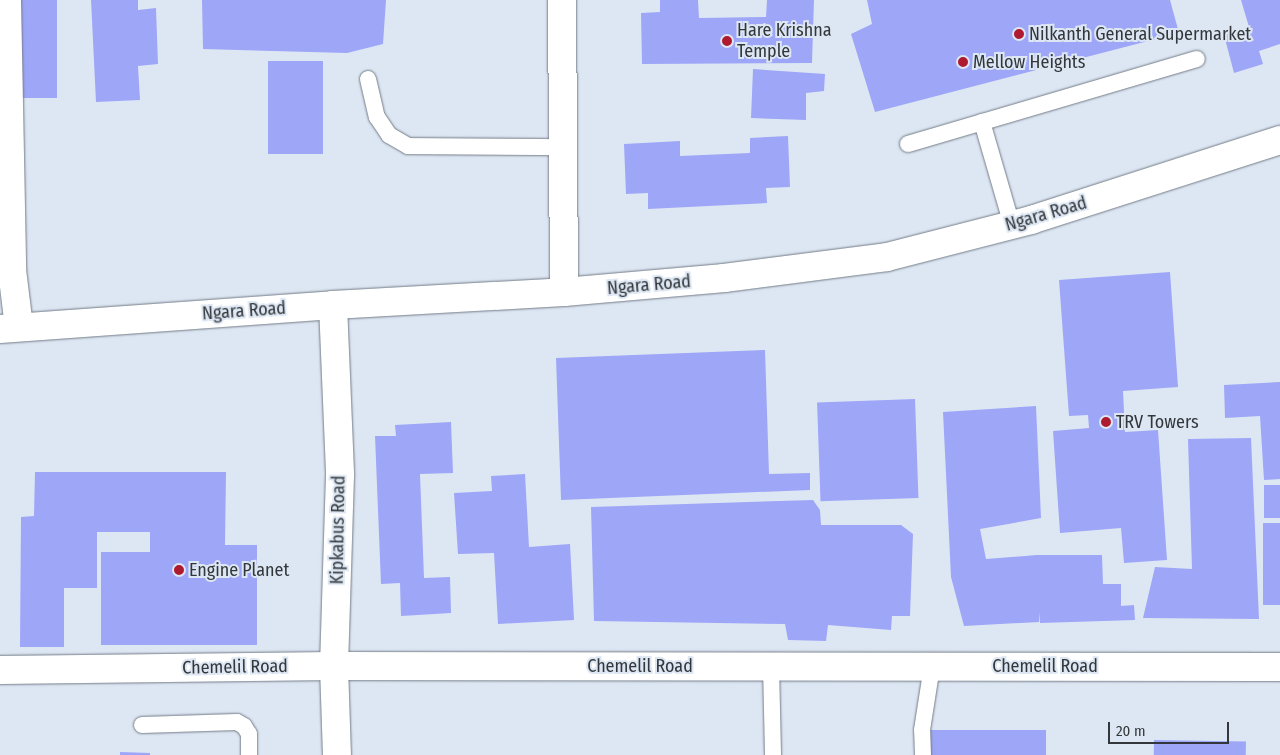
<!DOCTYPE html>
<style>
body{margin:0}
#map{position:relative;width:1280px;height:755px;overflow:hidden;background:#dde7f3;font-family:"Fira Sans Condensed",sans-serif}
div>[style]{position:absolute}
.building>*{inset:0;background:#9ea6f8;transform-origin:0 0}
.roads{filter:drop-shadow(0 0 1px #737c87) drop-shadow(0 0 1px #737c87)}
.lane>*{height:16px;margin:-8px;padding:0 8px;transform-origin:8px;border-radius:8px;background:#fff}
.street>*{height:28px;margin:-14px;padding:0 14px;transform-origin:14px;border-radius:14px;background:#fff}
.dots>*{width:14px;height:14px;translate:-50% -50%;box-sizing:border-box;border:2px solid #dde7f3;border-radius:50%}
span{translate:-50% -50%;white-space:nowrap;text-align:center;line-height:1.15;-webkit-text-stroke:4px #dde7f3;paint-order:stroke}
.poi-label{font-size:18px;color:#33373b}
.left{translate:0 -50%;text-align:left}
.street-label{font-size:18px;color:#33373b}
.scale{position:absolute;left:1108px;top:722px;width:121px;height:22px;box-sizing:border-box;border:2px solid #33373b;border-top:0;padding-left:6px;font-size:15px;line-height:18px;white-space:nowrap;color:#33373b;-webkit-text-stroke:4px #dde7f3;paint-order:stroke}
</style>
<div id="map">
<div class="building">
<i style="left:13px;top:0;width:44px;height:98px"></i>
<i style="clip-path:polygon(91px 0,138px 0,138px 10px,156px 8px,158px 64px,138px 66px,140px 100px,96px 102px)"></i>
<i style="clip-path:polygon(202px 0,386px 0,383px 44px,347px 53px,203px 49px)"></i>
<i style="clip-path:polygon(660px 0,698px 0,699px 18px,766px 17px,767px 0,814px 0,812px 63px,642px 64px,641px 13px,660px 12px)"></i>
<i style="clip-path:polygon(867px 0,1170px 0,1179px 33px,875px 112px,851px 34px,872px 24px)"></i>
<i style="clip-path:polygon(1241px 0,1280px 0,1280px 44px,1259px 51px,1263px 64px,1234px 73px,1224px 35px,1249px 27px)"></i>
<i style="left:268px;top:61px;width:55px;height:93px"></i>
<i style="clip-path:polygon(753px 69px,825px 74px,824px 91px,806px 93px,806px 120px,751px 118px)"></i>
<i style="clip-path:polygon(788px 136px,790px 187px,766px 188px,767px 203px,648px 209px,648px 193px,626px 194px,624px 144px,680px 141px,680px 156px,750px 153px,750px 138px)"></i>
<i style="clip-path:polygon(1170px 272px,1178px 387px,1123px 391px,1125px 432px,1158px 430px,1167px 560px,1124px 563px,1121px 528px,1060px 533px,1053px 431px,1089px 428px,1088px 415px,1069px 416px,1059px 280px)"></i>
<i style="clip-path:polygon(765px 350px,769px 474px,810px 473px,810px 490px,561px 500px,556px 358px)"></i>
<i style="clip-path:polygon(1280px 382px,1280px 479px,1264px 480px,1260px 416px,1225px 418px,1224px 385px)"></i>
<i style="left:915px;top:399px;width:99px;height:98px;rotate:88deg"></i>
<i style="clip-path:polygon(1036px 406px,1041px 518px,980px 529px,986px 559px,1037px 555px,1102px 555px,1103px 584px,1121px 584px,1121px 606px,1134px 605px,1135px 620px,1040px 623px,1039px 612px,1039px 622px,964px 626px,951px 577px,943px 412px)"></i>
<i style="clip-path:polygon(451px 422px,453px 473px,420px 474px,424px 578px,450px 577px,451px 613px,401px 616px,400px 583px,381px 584px,375px 436px,396px 436px,395px 425px)"></i>
<i style="clip-path:polygon(1251px 438px,1259px 619px,1143px 618px,1155px 567px,1192px 569px,1188px 439px)"></i>
<i style="clip-path:polygon(35px 472px,226px 472px,225px 545px,257px 545px,257px 645px,101px 645px,101px 552px,150px 552px,150px 532px,97px 532px,97px 588px,64px 588px,64px 647px,20px 647px,21px 517px,34px 516px)"></i>
<i style="clip-path:polygon(525px 474px,529px 547px,570px 544px,574px 620px,498px 624px,494px 553px,458px 554px,454px 493px,492px 491px,491px 476px)"></i>
<i style="left:1264px;top:485px;width:16px;height:33px"></i>
<i style="clip-path:polygon(813px 500px,820px 510px,821px 525px,901px 525px,913px 534px,910px 616px,892px 616px,891px 630px,828px 625px,826px 641px,788px 640px,785px 624px,594px 621px,591px 507px)"></i>
<i style="left:1280px;top:523px;width:82px;height:17px;rotate:90deg"></i>
<i style="left:930px;top:730px;width:116px;height:25px"></i>
<i style="left:1154px;top:740px;width:92px;height:15px;rotate:1deg"></i>
<i style="clip-path:polygon(120px 752px,150px 753px,150px 755px,120px 755px)"></i>
</div>
<div class="roads">
<div class="lane">
<i style="left:368px;top:79px;width:39px;rotate:77deg"></i>
<i style="left:377px;top:117px;width:22px;rotate:56deg"></i>
<i style="left:389px;top:135px;width:22px;rotate:30deg"></i>
<i style="left:408px;top:146px;width:155px;rotate:0.4deg"></i>
<i style="left:982px;top:122px;width:107px;rotate:73.8deg"></i>
<i style="left:908px;top:144px;width:301px;rotate:-16.4deg"></i>
<i style="left:771px;top:666px;width:89px;rotate:88.7deg"></i>
<i style="left:142px;top:725px;width:95px;rotate:-1.8deg"></i>
<i style="left:237px;top:722px;width:8px;rotate:30deg"></i>
<i style="left:244px;top:726px;width:9px;rotate:58deg"></i>
<i style="left:249px;top:734px;width:21px;rotate:90deg"></i>
<i style="left:923px;top:755px;width:25px;rotate:-92deg"></i>
<i style="left:922px;top:730px;width:65px;rotate:-81.1deg"></i>
</div>
<div class="street">
<i style="left:7px;top:0;width:270px;rotate:88.9deg"></i>
<i style="left:12px;top:270px;width:57px;rotate:83deg"></i>
<i style="left:562px;top:0;width:292px;rotate:89.6deg"></i>
<i style="left:333px;top:305px;width:170px;rotate:87.6deg"></i>
<i style="left:340px;top:475px;width:191px;rotate:91.8deg"></i>
<i style="left:334px;top:666px;width:89px;rotate:88.1deg"></i>
<i style="left:0;top:329px;width:334px;rotate:-4.1deg"></i>
<i style="left:333px;top:305px;width:231px;rotate:-3.2deg"></i>
<i style="left:564px;top:292px;width:161px;rotate:-5deg"></i>
<i style="left:724px;top:278px;width:164px;rotate:-7.3deg"></i>
<i style="left:887px;top:257px;width:149px;rotate:-14.4deg"></i>
<i style="left:1031px;top:220px;width:262px;rotate:-17.8deg"></i>
<i style="left:0;top:670px;width:334px;rotate:-0.7deg"></i>
<i style="left:334px;top:666px;width:946px;rotate:0.06deg"></i>
</div>
</div>
<div class="dots">
<i style="left:1019px;top:34px;background:#ae1a30"></i>
<i style="left:727px;top:41px;background:#ae1a30"></i>
<i style="left:963px;top:62px;background:#ae1a30"></i>
<i style="left:1106px;top:422px;background:#ae1a30"></i>
<i style="left:179px;top:570px;background:#ae1a30"></i>
</div>
<div class="poi-label">
<span class="left" style="left:737px;top:41px">Hare Krishna<br>Temple</span>
<span class="left" style="left:1029px;top:34px">Nilkanth General Supermarket</span>
<span class="left" style="left:973px;top:62px">Mellow Heights</span>
<span class="left" style="left:1116px;top:422px">TRV Towers</span>
<span class="left" style="left:189px;top:570px">Engine Planet</span>
</div>
<div class="street-label">
<span style="left:1046px;top:214px;rotate:-16deg">Ngara Road</span>
<span style="left:649px;top:285px;rotate:-5deg">Ngara Road</span>
<span style="left:244px;top:311px;rotate:-4deg">Ngara Road</span>
<span style="left:338px;top:530px;rotate:-89deg">Kipkabus Road</span>
<span style="left:640px;top:666px">Chemelil Road</span>
<span style="left:1045px;top:666px">Chemelil Road</span>
<span style="left:235px;top:667px;rotate:-1deg">Chemelil Road</span>
</div>
<div class="scale">20 m</div>
</div>
